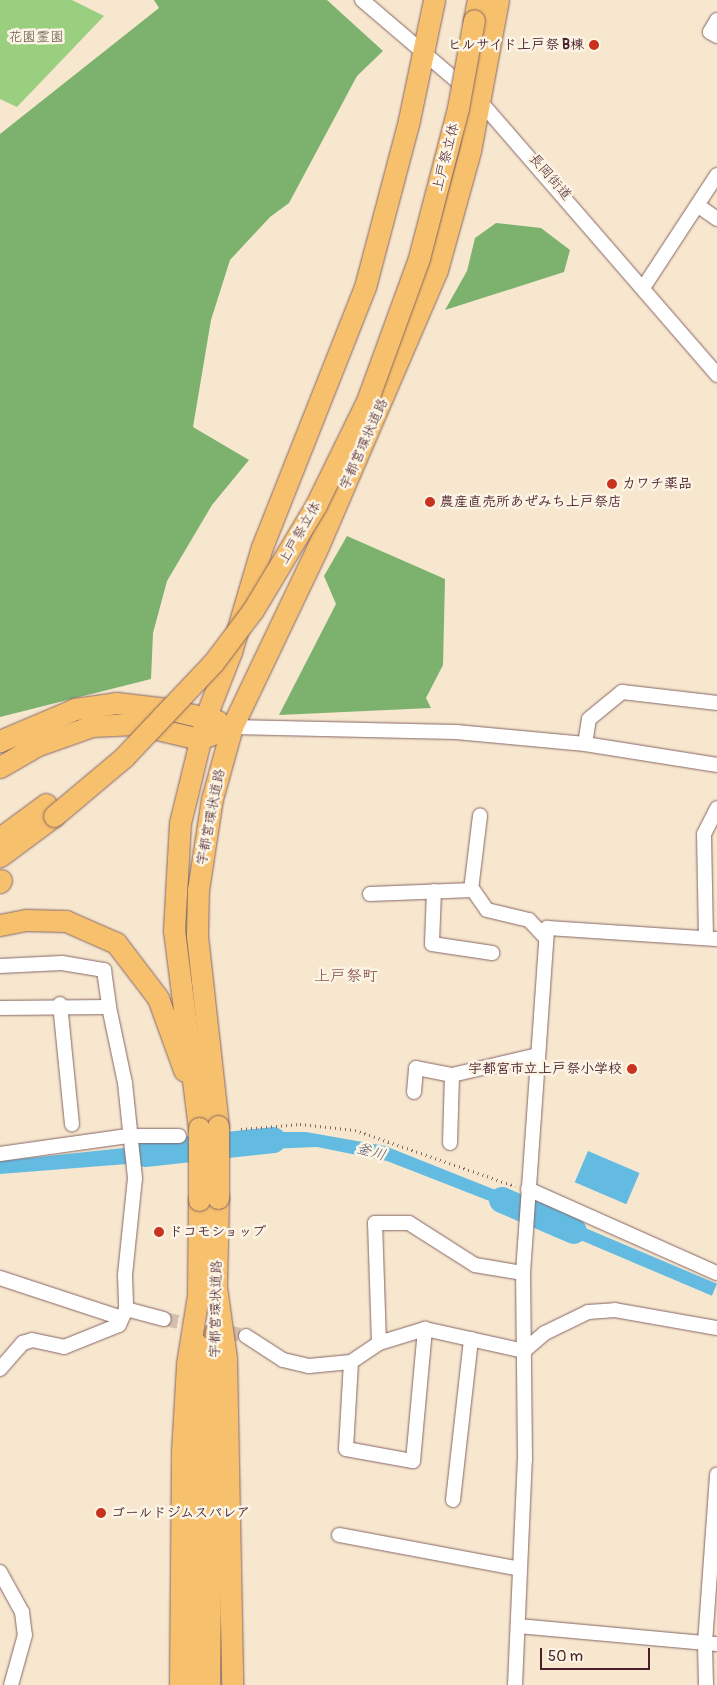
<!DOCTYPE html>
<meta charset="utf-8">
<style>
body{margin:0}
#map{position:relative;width:717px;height:1685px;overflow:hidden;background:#f7e7cf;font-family:Pangolin,"Klee One",sans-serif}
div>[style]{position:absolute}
.green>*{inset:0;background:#9bcf80}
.forest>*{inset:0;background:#7cb26e}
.water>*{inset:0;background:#64bbe1;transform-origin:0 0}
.river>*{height:26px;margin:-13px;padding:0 13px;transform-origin:13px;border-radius:13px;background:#64bbe1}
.minor-tunnel>*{height:14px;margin-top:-7px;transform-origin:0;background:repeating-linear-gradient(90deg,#d4bfae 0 14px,transparent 0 21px)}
.path>*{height:2.5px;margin-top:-1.25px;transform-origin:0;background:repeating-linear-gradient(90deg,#876564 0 1px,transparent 0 5px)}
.roads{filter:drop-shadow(0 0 1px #876564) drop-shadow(0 0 1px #876564)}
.minor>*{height:14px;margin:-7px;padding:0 7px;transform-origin:7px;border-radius:7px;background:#fff}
.major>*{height:18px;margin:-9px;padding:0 9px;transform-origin:9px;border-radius:9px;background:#f7c06c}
.highway>*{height:21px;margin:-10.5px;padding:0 10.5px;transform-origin:10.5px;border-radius:10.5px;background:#f7c06c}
.bridges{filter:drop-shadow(0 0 1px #876564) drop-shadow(0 0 1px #876564)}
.highway-bridge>*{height:21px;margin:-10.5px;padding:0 10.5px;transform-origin:10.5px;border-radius:10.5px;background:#f7c06c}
.dots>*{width:14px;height:14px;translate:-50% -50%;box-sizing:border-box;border:2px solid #fcf5e5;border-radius:50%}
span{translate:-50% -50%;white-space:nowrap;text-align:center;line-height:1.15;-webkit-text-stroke:5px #fcf5e5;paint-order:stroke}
.park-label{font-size:14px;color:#625444}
.poi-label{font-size:14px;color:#4a1f2b;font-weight:700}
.right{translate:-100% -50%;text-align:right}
.left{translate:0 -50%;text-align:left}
.street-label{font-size:14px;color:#4a1f2b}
.water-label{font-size:15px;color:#53566b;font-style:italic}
.quarter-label{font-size:16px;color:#804846}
.scale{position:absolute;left:540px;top:1648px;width:110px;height:22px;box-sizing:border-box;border:2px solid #4a1f2b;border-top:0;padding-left:6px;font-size:15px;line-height:18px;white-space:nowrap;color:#4a1f2b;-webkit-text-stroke:4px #fcf5e5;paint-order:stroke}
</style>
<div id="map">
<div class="green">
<i style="clip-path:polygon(0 0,72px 0,104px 16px,17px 107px,0 99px)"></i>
</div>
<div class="forest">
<i style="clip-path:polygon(154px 0,327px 0,383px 51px,357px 76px,289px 203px,270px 217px,230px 260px,211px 320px,193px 427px,249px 460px,212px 505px,167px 581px,153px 633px,151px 679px,0 717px,0 134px,159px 8px)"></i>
<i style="clip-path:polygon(496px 223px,541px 228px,570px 250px,564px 272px,445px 310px,467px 271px,475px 238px)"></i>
<i style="clip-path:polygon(347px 536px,445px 579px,443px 665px,426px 698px,431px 708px,279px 715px,336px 604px,324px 576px)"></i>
</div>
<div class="water">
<i style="clip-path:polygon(277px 1132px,306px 1132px,385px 1146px,521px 1200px,520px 1213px,387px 1161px,317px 1147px,238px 1150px,239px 1136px)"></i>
<i style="left:181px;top:1142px;width:18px;height:43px;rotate:87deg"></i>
<i style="clip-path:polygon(124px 1148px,127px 1164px,0 1174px,0 1161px)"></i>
<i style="left:588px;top:1151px;width:56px;height:34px;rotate:23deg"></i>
<i style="left:543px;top:1210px;width:189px;height:13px;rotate:23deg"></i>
</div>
<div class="river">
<i style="left:145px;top:1154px;width:129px;rotate:-6.2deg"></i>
<i style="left:502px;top:1200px;width:78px;rotate:23.3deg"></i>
</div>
<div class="minor-tunnel">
<i style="left:164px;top:1319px;width:84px;rotate:11.7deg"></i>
</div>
<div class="path">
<i style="left:241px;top:1129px;width:59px;rotate:-4.8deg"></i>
<i style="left:300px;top:1124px;width:55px;rotate:6.2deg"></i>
<i style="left:355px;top:1130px;width:170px;rotate:19.3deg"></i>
</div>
<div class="roads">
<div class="minor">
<i style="left:362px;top:0;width:154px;rotate:40.5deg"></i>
<i style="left:479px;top:100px;width:364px;rotate:49.1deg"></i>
<i style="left:717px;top:20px;width:14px;rotate:120deg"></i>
<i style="left:710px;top:32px;width:8px;rotate:30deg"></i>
<i style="left:700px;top:207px;width:21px;rotate:35deg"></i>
<i style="left:643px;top:288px;width:135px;rotate:-56.8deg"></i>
<i style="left:232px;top:727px;width:224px;rotate:1.3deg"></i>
<i style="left:456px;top:732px;width:130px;rotate:5.3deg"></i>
<i style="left:585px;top:744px;width:134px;rotate:9deg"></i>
<i style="left:585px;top:744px;width:25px;rotate:-81deg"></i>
<i style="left:589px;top:719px;width:43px;rotate:-39.3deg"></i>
<i style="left:622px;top:692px;width:96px;rotate:6.6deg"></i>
<i style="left:471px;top:890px;width:75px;rotate:-83.1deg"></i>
<i style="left:434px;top:891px;width:53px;rotate:92.2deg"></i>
<i style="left:432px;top:944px;width:61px;rotate:8.5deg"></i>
<i style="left:370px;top:894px;width:103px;rotate:-2.2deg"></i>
<i style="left:473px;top:890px;width:24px;rotate:55deg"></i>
<i style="left:487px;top:910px;width:43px;rotate:13.4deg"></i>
<i style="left:529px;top:920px;width:25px;rotate:47deg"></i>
<i style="left:706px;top:938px;width:104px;rotate:-91.1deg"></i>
<i style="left:704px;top:834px;width:29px;rotate:-63deg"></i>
<i style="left:0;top:966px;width:62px;rotate:-2.8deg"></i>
<i style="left:62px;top:963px;width:43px;rotate:9.5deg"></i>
<i style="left:104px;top:970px;width:37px;rotate:82deg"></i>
<i style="left:60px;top:1004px;width:121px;rotate:84.3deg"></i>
<i style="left:0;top:1008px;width:109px;rotate:-0.5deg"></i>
<i style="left:109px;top:1007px;width:78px;rotate:78.1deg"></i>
<i style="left:125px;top:1083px;width:96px;rotate:84deg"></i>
<i style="left:135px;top:1178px;width:98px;rotate:95.9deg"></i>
<i style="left:125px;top:1275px;width:34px;rotate:88deg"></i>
<i style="left:414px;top:1092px;width:24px;rotate:-85deg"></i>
<i style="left:416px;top:1068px;width:37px;rotate:11deg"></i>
<i style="left:452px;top:1075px;width:88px;rotate:-13.1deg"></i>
<i style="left:450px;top:1143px;width:68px;rotate:-88.3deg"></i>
<i style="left:0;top:1154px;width:129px;rotate:-8deg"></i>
<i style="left:128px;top:1136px;width:51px"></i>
<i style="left:528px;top:1189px;width:207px;rotate:24deg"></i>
<i style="left:0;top:1278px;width:128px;rotate:18.2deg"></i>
<i style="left:246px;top:1336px;width:44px;rotate:33deg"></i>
<i style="left:283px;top:1360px;width:27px;rotate:13deg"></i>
<i style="left:309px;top:1366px;width:42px;rotate:-5.4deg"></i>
<i style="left:351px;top:1362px;width:34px;rotate:-34deg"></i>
<i style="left:379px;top:1343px;width:48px;rotate:-16.9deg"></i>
<i style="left:425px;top:1329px;width:101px;rotate:12.5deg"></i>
<i style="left:379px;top:1343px;width:120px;rotate:-91.9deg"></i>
<i style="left:375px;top:1223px;width:34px"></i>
<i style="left:409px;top:1223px;width:78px;rotate:32.5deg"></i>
<i style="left:475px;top:1265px;width:49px;rotate:9.5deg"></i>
<i style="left:524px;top:1351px;width:28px;rotate:-41deg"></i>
<i style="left:545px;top:1333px;width:48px;rotate:-26deg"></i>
<i style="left:588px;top:1312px;width:27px;rotate:-4deg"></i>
<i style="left:615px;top:1310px;width:104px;rotate:10deg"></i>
<i style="left:351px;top:1362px;width:87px;rotate:93.3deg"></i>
<i style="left:346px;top:1449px;width:68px;rotate:10.2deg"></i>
<i style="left:413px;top:1461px;width:133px;rotate:-84.8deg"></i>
<i style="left:0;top:1369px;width:35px;rotate:-49deg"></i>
<i style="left:23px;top:1343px;width:9px;rotate:-18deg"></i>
<i style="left:32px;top:1340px;width:33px;rotate:12deg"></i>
<i style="left:64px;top:1347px;width:59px;rotate:-21.8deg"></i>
<i style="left:119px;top:1325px;width:17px;rotate:-66deg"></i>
<i style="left:126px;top:1309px;width:39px;rotate:15deg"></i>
<i style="left:453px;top:1500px;width:162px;rotate:-83.6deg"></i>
<i style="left:339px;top:1535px;width:184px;rotate:10.6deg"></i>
<i style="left:0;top:1572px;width:46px;rotate:61.2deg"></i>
<i style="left:22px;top:1612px;width:23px;rotate:83deg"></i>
<i style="left:25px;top:1635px;width:52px;rotate:105.6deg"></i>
<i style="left:518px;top:1626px;width:200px;rotate:5.2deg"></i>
<i style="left:515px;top:1685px;width:225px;rotate:-87.5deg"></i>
<i style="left:525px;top:1460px;width:187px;rotate:-90.6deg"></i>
<i style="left:523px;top:1273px;width:346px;rotate:-86deg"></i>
<i style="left:547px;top:928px;width:170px;rotate:3.7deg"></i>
<i style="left:706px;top:1685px;width:42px;rotate:-91.4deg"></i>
<i style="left:705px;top:1643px;width:169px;rotate:-85.9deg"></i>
</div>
<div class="major">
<i style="left:195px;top:1685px;width:342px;rotate:-89.5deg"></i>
<i style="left:211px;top:1685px;width:353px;rotate:-89.4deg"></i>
</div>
<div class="highway">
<i style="left:474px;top:20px;width:20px;rotate:-79deg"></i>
<i style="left:0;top:741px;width:82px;rotate:-23.1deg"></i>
<i style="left:75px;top:709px;width:41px;rotate:-8.3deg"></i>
<i style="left:116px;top:703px;width:52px;rotate:6.6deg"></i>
<i style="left:168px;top:709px;width:51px;rotate:13.5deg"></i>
<i style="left:0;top:767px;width:44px;rotate:-30.1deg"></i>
<i style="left:38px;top:745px;width:57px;rotate:-19.4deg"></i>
<i style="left:92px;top:726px;width:44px;rotate:-2.6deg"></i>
<i style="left:136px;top:724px;width:65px;rotate:13.4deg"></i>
<i style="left:199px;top:739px;width:15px;rotate:-20deg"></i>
<i style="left:0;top:838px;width:57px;rotate:-36.5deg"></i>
<i style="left:0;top:856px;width:67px;rotate:-36.5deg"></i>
<i style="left:0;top:882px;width:2px;rotate:-63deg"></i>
<i style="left:0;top:925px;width:26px;rotate:-11deg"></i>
<i style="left:26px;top:920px;width:40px;rotate:1.4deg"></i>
<i style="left:66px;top:921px;width:55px;rotate:23.7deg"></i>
<i style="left:116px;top:943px;width:69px;rotate:52.6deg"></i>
<i style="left:158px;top:998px;width:77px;rotate:70.1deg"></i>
<i style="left:218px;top:1126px;width:191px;rotate:-96.3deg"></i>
<i style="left:197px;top:936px;width:46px;rotate:-88.8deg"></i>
<i style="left:198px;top:890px;width:92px;rotate:-81.3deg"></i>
<i style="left:212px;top:799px;width:75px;rotate:-74.5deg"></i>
<i style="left:232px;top:727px;width:195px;rotate:-64.5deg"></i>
<i style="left:316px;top:551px;width:306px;rotate:-66.7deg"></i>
<i style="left:437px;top:270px;width:123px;rotate:-74.5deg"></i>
<i style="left:470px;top:151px;width:154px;rotate:-79.5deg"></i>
<i style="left:199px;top:1128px;width:200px;rotate:-97.2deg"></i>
<i style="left:174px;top:930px;width:107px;rotate:-86.8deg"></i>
<i style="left:180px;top:823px;width:110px;rotate:-76.3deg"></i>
<i style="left:206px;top:716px;width:69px;rotate:-68.7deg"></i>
<i style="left:231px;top:652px;width:109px;rotate:-73.6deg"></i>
<i style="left:262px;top:547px;width:280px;rotate:-68.4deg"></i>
<i style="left:365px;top:287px;width:173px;rotate:-75.2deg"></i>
<i style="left:409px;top:120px;width:123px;rotate:-78.2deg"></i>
<i style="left:218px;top:1198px;width:89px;rotate:91.3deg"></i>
<i style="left:216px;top:1287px;width:72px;rotate:82deg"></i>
<i style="left:226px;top:1358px;width:327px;rotate:88.9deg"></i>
<i style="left:180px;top:1685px;width:233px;rotate:-89.5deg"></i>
<i style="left:182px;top:1452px;width:88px;rotate:-86.7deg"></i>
<i style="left:187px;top:1364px;width:70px;rotate:-80.9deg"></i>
<i style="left:198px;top:1295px;width:95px;rotate:-89.4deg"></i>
</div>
</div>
<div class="bridges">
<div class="highway-bridge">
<i style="left:54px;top:816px;width:92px;rotate:-40.1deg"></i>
<i style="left:124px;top:757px;width:129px;rotate:-46.6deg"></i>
<i style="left:213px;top:663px;width:66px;rotate:-53deg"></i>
<i style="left:253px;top:610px;width:122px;rotate:-59deg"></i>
<i style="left:316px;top:505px;width:116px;rotate:-63.9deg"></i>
<i style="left:367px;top:401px;width:152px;rotate:-70deg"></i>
<i style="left:419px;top:258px;width:155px;rotate:-75.4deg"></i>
<i style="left:458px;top:108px;width:89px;rotate:-79.7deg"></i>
<i style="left:218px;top:1126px;width:72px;rotate:90deg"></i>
<i style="left:199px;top:1128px;width:72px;rotate:90deg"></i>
</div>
</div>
<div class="dots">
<i style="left:594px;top:45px;background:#c8321e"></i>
<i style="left:612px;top:484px;background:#c8321e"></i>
<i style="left:430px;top:502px;background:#c8321e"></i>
<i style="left:632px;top:1069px;background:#c8321e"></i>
<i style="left:159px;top:1232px;background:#c8321e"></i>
<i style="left:101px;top:1513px;background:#c8321e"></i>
</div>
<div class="park-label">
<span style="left:36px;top:37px">花園霊園</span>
</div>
<div class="poi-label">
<span class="right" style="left:584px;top:45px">ヒルサイド上戸祭 B棟</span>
<span class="left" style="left:622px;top:484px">カワチ薬品</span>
<span class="left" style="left:440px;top:502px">農産直売所あぜみち上戸祭店</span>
<span class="right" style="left:622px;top:1069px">宇都宮市立上戸祭小学校</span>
<span class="left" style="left:169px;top:1232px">ドコモショップ</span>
<span class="left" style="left:111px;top:1513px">ゴールドジムスパレア</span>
</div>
<div class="street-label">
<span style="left:446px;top:157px;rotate:-76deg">上戸祭立体</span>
<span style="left:550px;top:177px;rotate:49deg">長岡街道</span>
<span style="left:364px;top:444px;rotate:-66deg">宇都宮環状道路</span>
<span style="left:300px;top:533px;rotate:-60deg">上戸祭立体</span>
<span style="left:211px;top:817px;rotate:-79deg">宇都宮環状道路</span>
<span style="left:216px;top:1309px;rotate:-89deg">宇都宮環状道路</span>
</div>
<div class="water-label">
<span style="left:371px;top:1152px;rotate:16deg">釜川</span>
</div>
<div class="quarter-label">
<span style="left:346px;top:976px">上戸祭町</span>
</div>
<div class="scale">50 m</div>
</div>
